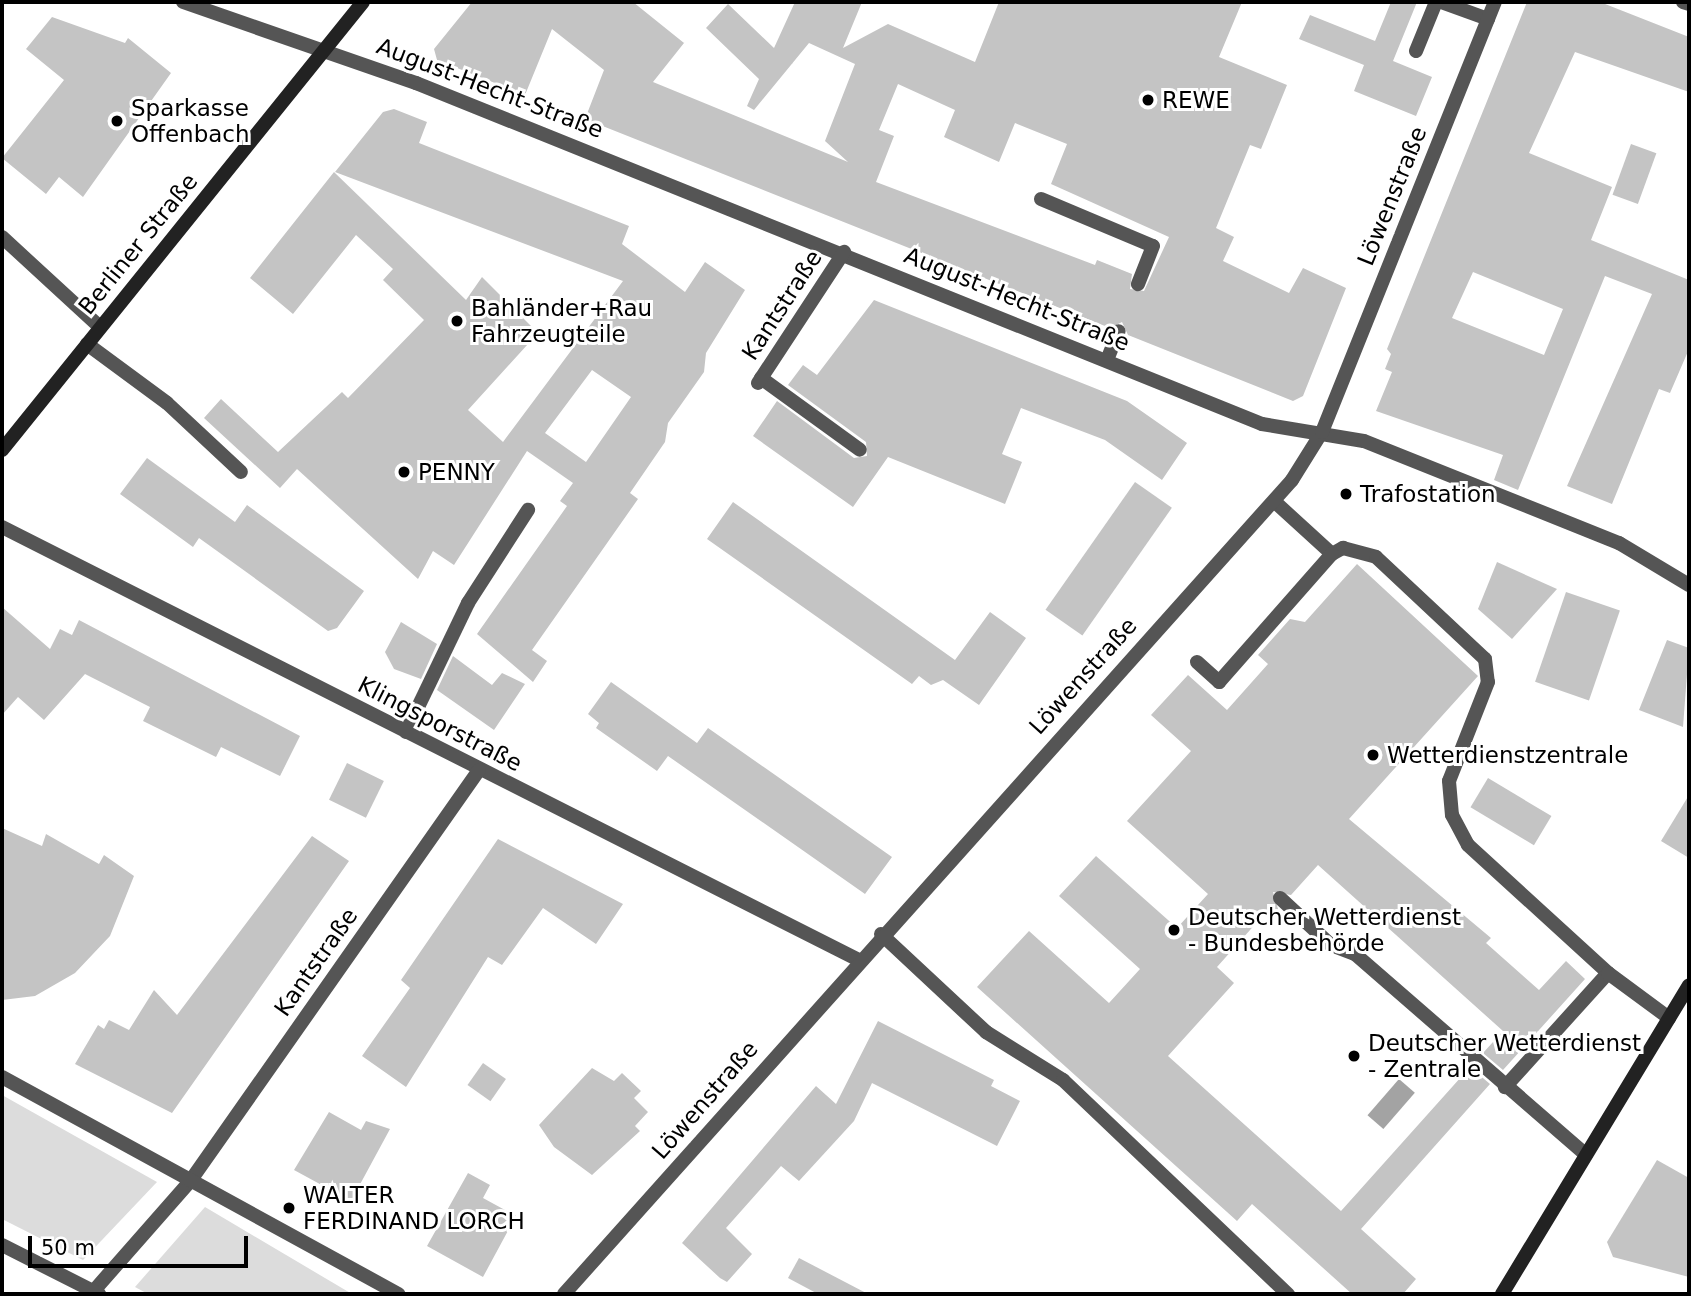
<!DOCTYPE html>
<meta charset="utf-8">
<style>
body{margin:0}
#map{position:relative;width:1691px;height:1296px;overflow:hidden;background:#fff;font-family:"DejaVu Sans",sans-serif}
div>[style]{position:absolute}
.green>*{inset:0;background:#dcdcdc}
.water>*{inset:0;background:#a3a3a3;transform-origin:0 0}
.building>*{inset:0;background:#c4c4c4;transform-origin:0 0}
.service>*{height:14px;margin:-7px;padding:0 7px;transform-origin:7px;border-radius:7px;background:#555}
.minor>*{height:14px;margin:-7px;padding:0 7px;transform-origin:7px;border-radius:7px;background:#555}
.tertiary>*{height:14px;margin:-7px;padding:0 7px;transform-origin:7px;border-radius:7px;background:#555}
.secondary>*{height:14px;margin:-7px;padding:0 7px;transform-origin:7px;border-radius:7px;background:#222}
.dots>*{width:19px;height:19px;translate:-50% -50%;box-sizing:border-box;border:4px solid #fff;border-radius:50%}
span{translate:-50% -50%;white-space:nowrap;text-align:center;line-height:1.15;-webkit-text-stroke:6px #fff;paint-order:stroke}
.street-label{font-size:23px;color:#000}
.poi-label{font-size:23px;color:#000}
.left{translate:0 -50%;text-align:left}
.frame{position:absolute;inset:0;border:4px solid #000;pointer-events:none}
.scale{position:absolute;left:28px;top:1236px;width:220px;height:32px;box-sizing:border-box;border:4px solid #000;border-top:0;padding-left:9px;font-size:21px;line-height:24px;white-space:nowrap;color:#000;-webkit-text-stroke:5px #fff;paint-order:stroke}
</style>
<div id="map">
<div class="green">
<i style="clip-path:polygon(2px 1095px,157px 1182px,83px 1260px,2px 1219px)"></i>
<i style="clip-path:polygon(205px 1207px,352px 1294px,148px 1294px,135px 1287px)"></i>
</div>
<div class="water">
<i style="left:1399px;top:1079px;width:21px;height:48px;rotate:41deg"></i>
</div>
<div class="building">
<i style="clip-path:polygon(evenodd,472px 2px,633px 2px,684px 43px,653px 82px,848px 162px,825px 141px,855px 64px,809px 43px,754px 110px,747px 106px,759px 79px,706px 28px,728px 4px,774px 48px,795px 2px,862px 2px,843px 48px,888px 24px,975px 62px,999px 2px,1242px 2px,1219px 57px,1287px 85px,1261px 149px,1250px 145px,1216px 228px,1234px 237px,1223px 261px,1289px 293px,1303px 268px,1346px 288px,1303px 396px,1293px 401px,1128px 335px,1122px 322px,1110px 328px,585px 119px,604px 70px,552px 29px,525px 95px,437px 60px,434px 49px,472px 2px,898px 84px,955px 110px,944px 137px,999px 162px,1015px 123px,1067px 144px,1051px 184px,1169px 237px,1144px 291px,1130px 289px,1132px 274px,1097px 260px,1095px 265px,876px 182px,894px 136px,879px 130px,898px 84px)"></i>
<i style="clip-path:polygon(1391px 2px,1417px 2px,1393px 61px,1432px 77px,1416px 116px,1354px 91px,1364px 65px,1299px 39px,1310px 15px,1375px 41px)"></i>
<i style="clip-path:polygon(evenodd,1527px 2px,1600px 2px,1689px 37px,1689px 92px,1575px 52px,1529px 153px,1612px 187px,1591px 240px,1689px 280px,1689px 349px,1670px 393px,1659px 389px,1612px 504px,1567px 486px,1652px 294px,1605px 276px,1518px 490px,1494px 480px,1503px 455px,1376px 411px,1392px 372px,1385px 369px,1391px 354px,1387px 349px,1527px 2px,1473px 272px,1563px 309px,1544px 355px,1452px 318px,1473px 272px)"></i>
<i style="clip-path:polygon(52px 17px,125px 43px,128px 38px,171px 73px,83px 197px,59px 177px,46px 194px,2px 158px,64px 80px,26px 49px)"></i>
<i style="clip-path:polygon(evenodd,394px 109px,427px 122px,419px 143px,629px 226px,622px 244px,685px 292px,705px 262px,745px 290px,706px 353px,704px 372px,668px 423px,665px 442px,630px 493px,638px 499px,532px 650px,547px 661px,533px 682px,477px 634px,567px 506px,560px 501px,573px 483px,527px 451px,454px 565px,433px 551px,418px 579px,297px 469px,280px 488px,204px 418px,221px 399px,278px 452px,342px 392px,348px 398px,424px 320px,383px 280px,393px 269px,356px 235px,293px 314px,250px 278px,334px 172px,466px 300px,482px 277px,538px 333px,468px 410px,503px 442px,623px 281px,335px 172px,383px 112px,394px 109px,592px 370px,631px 397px,586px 462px,545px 433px,592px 370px)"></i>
<i style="left:1631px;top:144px;width:27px;height:54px;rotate:20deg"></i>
<i style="clip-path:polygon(874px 300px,1127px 401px,1187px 443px,1162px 480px,1105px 440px,1021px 408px,1002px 454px,1022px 462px,1005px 504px,888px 457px,853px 507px,753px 436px,777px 401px,854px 458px,867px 456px,866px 442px,788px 385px,803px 365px,817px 375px)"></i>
<i style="clip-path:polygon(147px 458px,235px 522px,247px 505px,364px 591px,337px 628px,328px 631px,199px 538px,193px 547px,120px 494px)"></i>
<i style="left:1135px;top:482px;width:45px;height:156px;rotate:35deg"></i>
<i style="clip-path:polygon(733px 502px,955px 660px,990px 612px,1026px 638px,979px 705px,943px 680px,931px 685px,919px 676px,912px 684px,707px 539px)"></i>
<i style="clip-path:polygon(1497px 562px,1557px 589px,1512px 639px,1478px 609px)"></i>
<i style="clip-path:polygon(1357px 564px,1478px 676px,1349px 819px,1491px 938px,1486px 943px,1539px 990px,1566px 961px,1585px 979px,1503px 1070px,1483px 1053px,1503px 1031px,1318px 865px,1291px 895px,1273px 892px,1278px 909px,1272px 915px,1267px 911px,1217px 967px,1234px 983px,1168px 1056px,1341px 1211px,1470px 1067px,1490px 1084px,1361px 1229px,1416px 1279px,1403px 1294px,1352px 1294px,1252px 1204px,1237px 1221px,977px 987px,1029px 931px,1109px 1003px,1140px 969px,1059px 896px,1096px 856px,1177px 928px,1208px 894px,1127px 821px,1191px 751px,1151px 715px,1188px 675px,1227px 710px,1268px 664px,1258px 655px,1290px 619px,1305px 622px)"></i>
<i style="left:1566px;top:592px;width:57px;height:95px;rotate:19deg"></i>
<i style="clip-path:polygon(2px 607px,50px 649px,60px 629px,72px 635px,79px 620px,300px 736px,280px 776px,221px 747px,216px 757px,143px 721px,150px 707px,85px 674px,44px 720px,18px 697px,2px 715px)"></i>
<i style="clip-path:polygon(401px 622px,437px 644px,421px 679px,394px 669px,385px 652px)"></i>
<i style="clip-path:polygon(1667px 640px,1689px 648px,1683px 727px,1639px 710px)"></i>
<i style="clip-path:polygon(453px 656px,492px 685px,502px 673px,525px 684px,494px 730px,437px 690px)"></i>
<i style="clip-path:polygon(611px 682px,697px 743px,708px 728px,892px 857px,865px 894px,668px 756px,657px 771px,596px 728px,599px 723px,588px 714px)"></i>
<i style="left:347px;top:763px;width:41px;height:41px;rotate:26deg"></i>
<i style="left:1488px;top:778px;width:74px;height:34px;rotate:31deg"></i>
<i style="clip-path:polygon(1689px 795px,1689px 858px,1661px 841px)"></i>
<i style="clip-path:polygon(2px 828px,42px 846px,46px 834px,99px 864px,104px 855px,134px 876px,110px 936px,75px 973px,35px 996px,2px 1000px)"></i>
<i style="clip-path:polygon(312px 836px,349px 861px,172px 1113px,75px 1064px,98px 1025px,104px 1029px,109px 1020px,129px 1030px,154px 990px,177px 1015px)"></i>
<i style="clip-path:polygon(498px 839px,623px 904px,596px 944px,543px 908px,502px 965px,488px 957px,406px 1087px,362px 1056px,410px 988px,401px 980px)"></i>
<i style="clip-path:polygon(878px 1021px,994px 1080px,991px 1086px,1020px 1101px,997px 1146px,872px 1083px,854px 1121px,799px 1181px,781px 1166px,726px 1228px,752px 1254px,727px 1282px,720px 1278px,682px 1243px,816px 1086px,836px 1104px)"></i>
<i style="left:483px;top:1063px;width:28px;height:27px;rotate:35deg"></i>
<i style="clip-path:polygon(592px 1068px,614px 1081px,622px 1073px,641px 1091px,634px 1098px,648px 1112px,635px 1126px,640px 1131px,592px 1175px,554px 1147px,539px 1125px)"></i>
<i style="clip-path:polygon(329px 1112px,361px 1130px,366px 1121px,390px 1129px,351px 1201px,294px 1170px)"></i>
<i style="clip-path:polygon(1657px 1160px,1689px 1178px,1689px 1277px,1613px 1257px,1607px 1242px)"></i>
<i style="clip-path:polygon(468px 1173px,490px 1185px,483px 1198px,516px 1216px,483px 1277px,427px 1246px)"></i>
<i style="clip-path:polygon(799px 1258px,868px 1294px,818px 1294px,788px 1278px)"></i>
</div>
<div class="service">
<i style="left:1441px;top:2px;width:50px;rotate:19.9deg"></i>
<i style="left:1416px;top:51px;width:53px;rotate:-67.8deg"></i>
<i style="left:1041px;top:199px;width:121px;rotate:22.8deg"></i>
<i style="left:1153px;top:246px;width:41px;rotate:111.5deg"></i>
<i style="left:2px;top:237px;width:133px;rotate:42.6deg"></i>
<i style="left:87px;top:344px;width:99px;rotate:36.4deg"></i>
<i style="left:167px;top:403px;width:101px;rotate:43deg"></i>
<i style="left:1107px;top:360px;width:31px;rotate:-68deg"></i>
<i style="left:761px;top:378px;width:122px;rotate:36deg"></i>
<i style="left:1275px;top:502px;width:77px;rotate:42.4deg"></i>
<i style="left:1332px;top:554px;width:13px;rotate:-29deg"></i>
<i style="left:1343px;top:548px;width:34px;rotate:15deg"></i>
<i style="left:1376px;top:557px;width:149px;rotate:43.1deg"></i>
<i style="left:1485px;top:659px;width:23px;rotate:83deg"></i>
<i style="left:1488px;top:682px;width:106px;rotate:111.5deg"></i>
<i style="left:1449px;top:781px;width:34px;rotate:85deg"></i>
<i style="left:1452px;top:815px;width:34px;rotate:62deg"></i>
<i style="left:1468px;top:845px;width:190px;rotate:42.4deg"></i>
<i style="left:1608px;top:973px;width:154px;rotate:132.1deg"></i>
<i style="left:1197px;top:662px;width:30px;rotate:42deg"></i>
<i style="left:1219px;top:682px;width:171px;rotate:-48.6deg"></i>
<i style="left:406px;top:732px;width:143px;rotate:-64.3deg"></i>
<i style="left:468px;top:603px;width:111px;rotate:-57.2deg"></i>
<i style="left:1280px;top:898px;width:69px;rotate:42.7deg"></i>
<i style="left:1331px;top:945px;width:26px;rotate:21deg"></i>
<i style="left:1355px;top:954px;width:306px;rotate:41deg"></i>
<i style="left:881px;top:934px;width:144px;rotate:43deg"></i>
<i style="left:986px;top:1032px;width:91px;rotate:31.9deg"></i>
<i style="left:1063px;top:1080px;width:311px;rotate:43.6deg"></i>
<i style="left:1608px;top:973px;width:76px;rotate:36.4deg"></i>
</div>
<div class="minor">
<i style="left:183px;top:2px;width:247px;rotate:19.2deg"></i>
<i style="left:416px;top:83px;width:912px;rotate:21.95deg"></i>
<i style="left:1262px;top:424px;width:103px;rotate:9.5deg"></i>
<i style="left:1364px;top:441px;width:275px;rotate:21.8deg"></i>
<i style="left:1619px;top:543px;width:82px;rotate:31deg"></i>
<i style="left:1683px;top:2px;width:6px;rotate:18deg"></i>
<i style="left:758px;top:383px;width:157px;rotate:-56.7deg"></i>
<i style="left:2px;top:527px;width:960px;rotate:26.81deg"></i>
<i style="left:91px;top:1294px;width:152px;rotate:-48.7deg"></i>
<i style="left:191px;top:1180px;width:501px;rotate:-54.91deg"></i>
<i style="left:564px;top:1294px;width:1092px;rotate:-48.19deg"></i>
<i style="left:1292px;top:480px;width:57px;rotate:-58deg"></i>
<i style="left:1322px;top:432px;width:463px;rotate:-68.1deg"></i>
</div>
<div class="tertiary">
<i style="left:2px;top:1077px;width:452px;rotate:28.7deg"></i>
<i style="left:2px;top:1245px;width:109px;rotate:26.8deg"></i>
</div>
<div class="secondary">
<i style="left:2px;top:450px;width:575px;rotate:-51.14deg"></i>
<i style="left:1502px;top:1294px;width:361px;rotate:-58.8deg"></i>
</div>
<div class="dots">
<i style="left:1148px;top:100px;background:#000"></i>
<i style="left:117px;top:121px;background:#000"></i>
<i style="left:457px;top:321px;background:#000"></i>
<i style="left:404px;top:472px;background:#000"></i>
<i style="left:1346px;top:494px;background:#000"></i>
<i style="left:1373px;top:755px;background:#000"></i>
<i style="left:1174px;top:930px;background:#000"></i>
<i style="left:1354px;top:1056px;background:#000"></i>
<i style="left:289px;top:1208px;background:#000"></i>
</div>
<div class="street-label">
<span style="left:490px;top:88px;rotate:21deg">August-Hecht-Straße</span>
<span style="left:1392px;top:196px;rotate:-68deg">Löwenstraße</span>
<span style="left:138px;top:244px;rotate:-51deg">Berliner Straße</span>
<span style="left:1017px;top:299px;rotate:22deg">August-Hecht-Straße</span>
<span style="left:782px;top:305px;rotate:-57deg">Kantstraße</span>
<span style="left:1083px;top:676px;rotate:-48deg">Löwenstraße</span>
<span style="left:440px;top:724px;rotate:27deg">Klingsporstraße</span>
<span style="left:316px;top:962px;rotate:-55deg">Kantstraße</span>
<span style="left:705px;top:1100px;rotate:-49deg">Löwenstraße</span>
</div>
<div class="poi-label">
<span class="left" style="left:1162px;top:100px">REWE</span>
<span class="left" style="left:131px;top:121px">Sparkasse<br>Offenbach</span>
<span class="left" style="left:471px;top:321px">Bahländer+Rau<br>Fahrzeugteile</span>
<span class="left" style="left:418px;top:472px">PENNY</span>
<span class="left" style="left:1360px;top:494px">Trafostation</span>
<span class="left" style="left:1387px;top:755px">Wetterdienstzentrale</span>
<span class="left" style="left:1188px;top:930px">Deutscher Wetterdienst<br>- Bundesbehörde</span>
<span class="left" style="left:1368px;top:1056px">Deutscher Wetterdienst<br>- Zentrale</span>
<span class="left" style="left:303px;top:1208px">WALTER<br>FERDINAND LORCH</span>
</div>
<div class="frame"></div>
<div class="scale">50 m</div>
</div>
